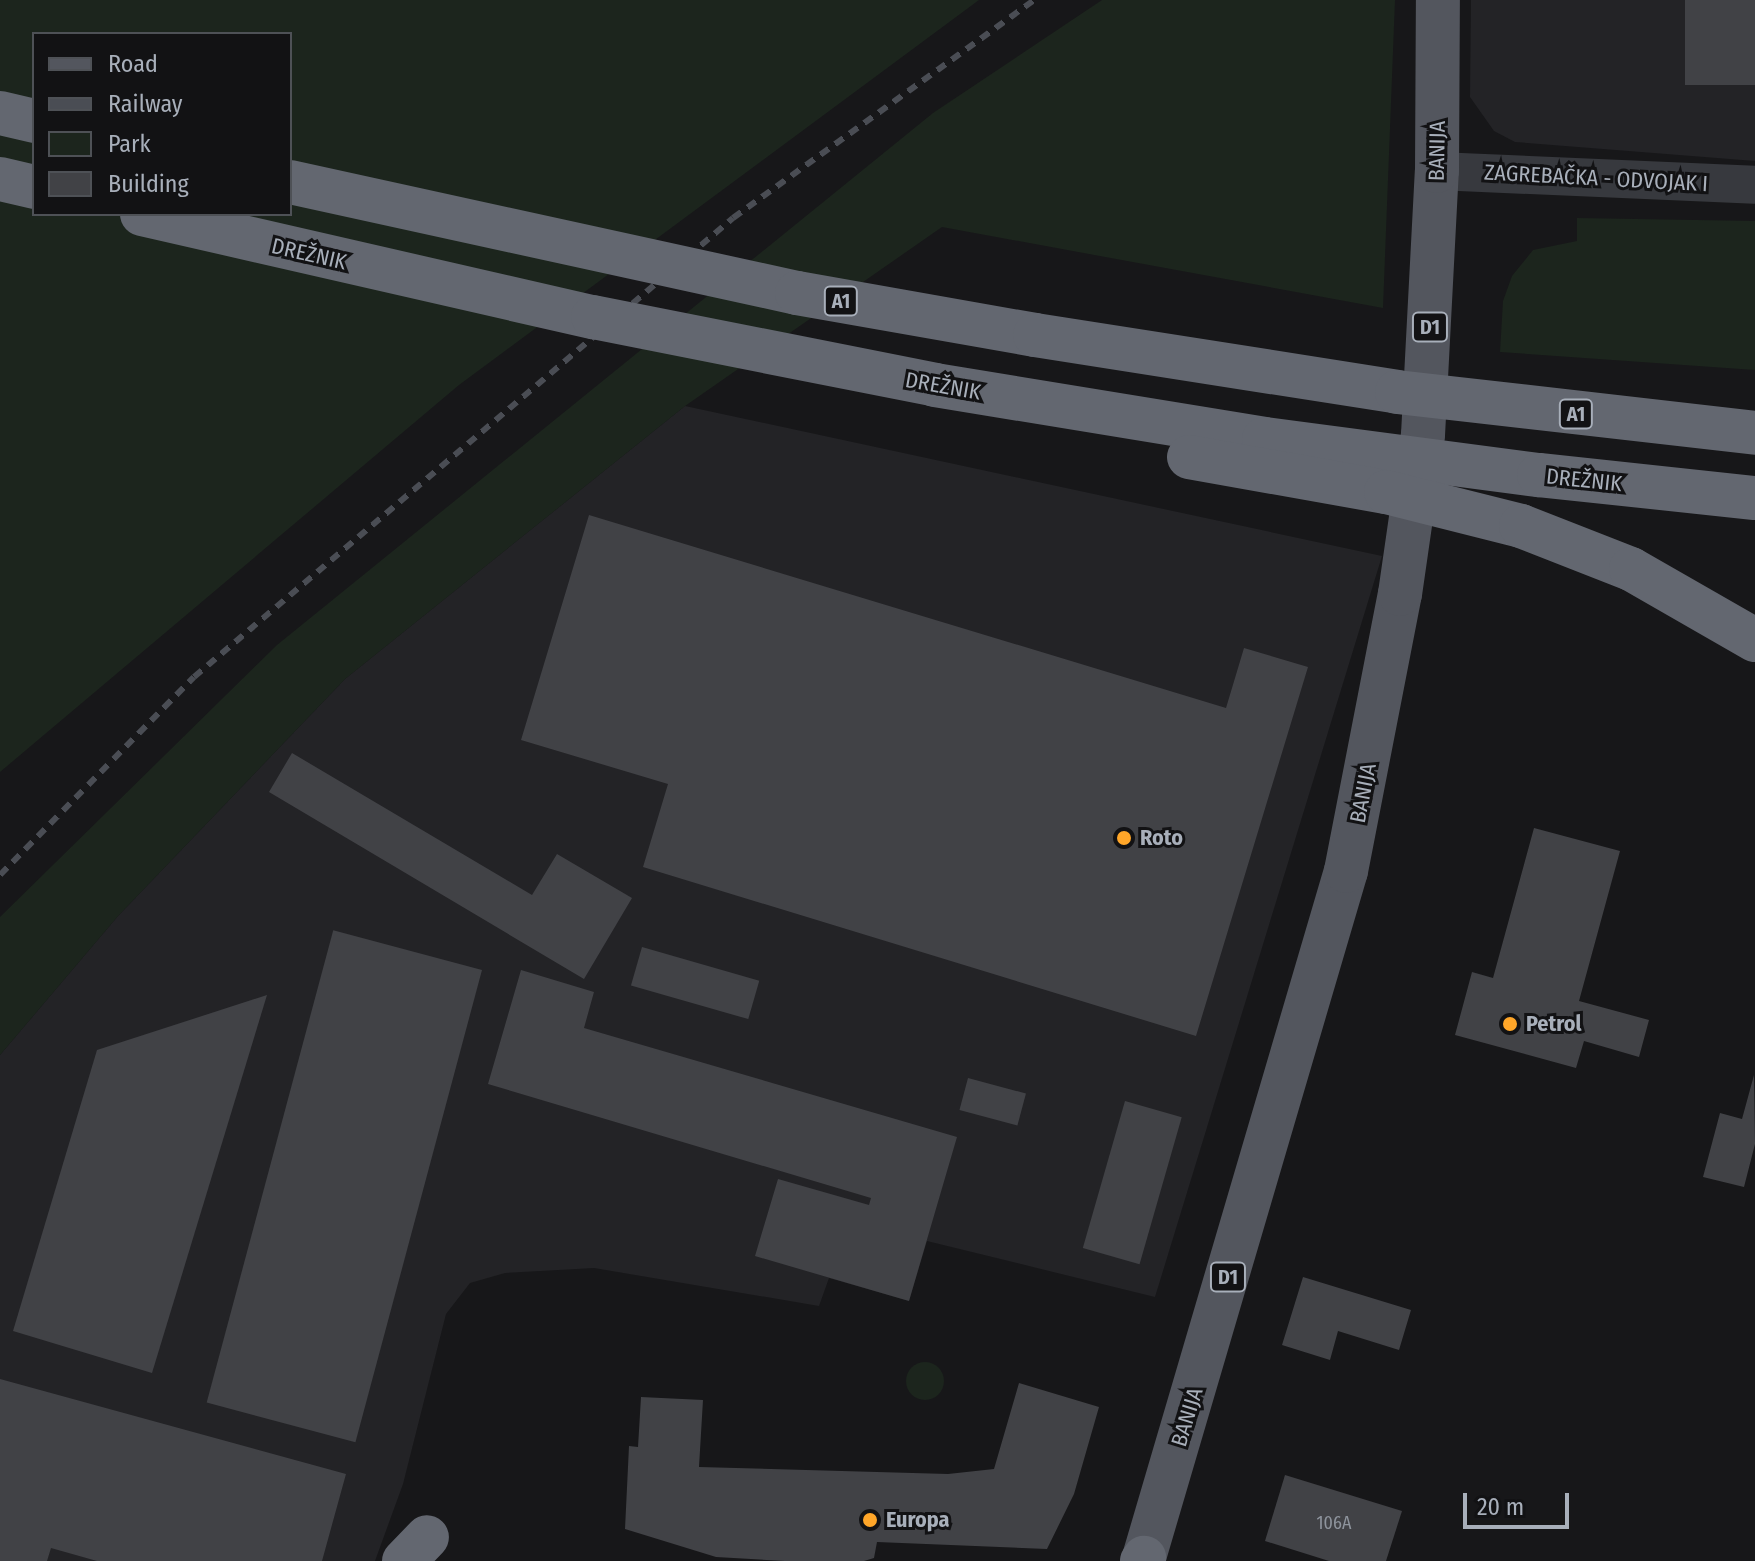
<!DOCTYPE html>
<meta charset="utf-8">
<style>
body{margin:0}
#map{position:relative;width:1755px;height:1561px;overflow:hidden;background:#171719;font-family:"Fira Sans Condensed",sans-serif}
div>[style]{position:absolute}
.built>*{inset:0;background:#232326}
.green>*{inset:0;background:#1c251d}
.round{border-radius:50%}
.building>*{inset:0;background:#414246;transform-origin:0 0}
.street>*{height:38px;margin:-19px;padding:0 19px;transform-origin:19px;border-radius:19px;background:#37393e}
.primary>*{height:44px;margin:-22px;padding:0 22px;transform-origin:22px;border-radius:22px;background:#53565e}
.highway>*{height:44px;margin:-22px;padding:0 22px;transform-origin:22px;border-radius:22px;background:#636770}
.rail>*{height:6px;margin-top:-3px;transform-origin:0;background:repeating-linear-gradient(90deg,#4a4d54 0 10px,transparent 0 18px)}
.highway-bridge>*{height:44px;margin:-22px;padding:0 22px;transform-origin:22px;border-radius:22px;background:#636770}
.dots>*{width:22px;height:22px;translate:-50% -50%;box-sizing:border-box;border:4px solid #121214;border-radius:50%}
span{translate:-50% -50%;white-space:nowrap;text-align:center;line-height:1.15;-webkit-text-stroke:6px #121214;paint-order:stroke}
.number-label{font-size:18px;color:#8e949d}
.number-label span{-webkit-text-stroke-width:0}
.shield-label span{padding:2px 6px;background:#121214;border:2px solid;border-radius:6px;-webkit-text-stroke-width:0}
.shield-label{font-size:20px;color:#a8afba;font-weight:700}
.street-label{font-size:22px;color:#a8afba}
.poi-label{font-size:22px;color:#a8afba;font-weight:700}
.left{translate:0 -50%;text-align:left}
.legend{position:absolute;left:32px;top:32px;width:260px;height:184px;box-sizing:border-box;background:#121214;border:2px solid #4e5156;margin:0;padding:10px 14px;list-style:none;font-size:24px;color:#a8afba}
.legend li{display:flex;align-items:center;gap:16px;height:40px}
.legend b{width:40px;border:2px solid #4e5156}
.scale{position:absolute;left:1463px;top:1493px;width:106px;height:36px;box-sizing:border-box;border:4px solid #a8afba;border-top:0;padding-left:10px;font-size:24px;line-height:28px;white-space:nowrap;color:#a8afba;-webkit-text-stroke:6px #121214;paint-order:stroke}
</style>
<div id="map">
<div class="built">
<i style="clip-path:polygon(1471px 0,1755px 0,1755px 161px,1515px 142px,1494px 131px,1470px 97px)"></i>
<i style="clip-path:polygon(685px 406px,1382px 556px,1155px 1297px,927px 1241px,909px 1301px,829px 1278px,819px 1306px,594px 1268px,505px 1273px,470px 1283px,446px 1314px,403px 1484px,375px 1561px,0 1561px,0 1055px,118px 916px,345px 679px)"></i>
</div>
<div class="green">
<i style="clip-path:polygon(evenodd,0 0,979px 0,459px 385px,0 772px,0 0,34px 34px,290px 34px,290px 214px,34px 214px,34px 34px)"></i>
<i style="clip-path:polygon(1102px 0,1395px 0,1383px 308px,942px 227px,685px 406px,345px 679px,118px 916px,0 1055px,0 917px,277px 645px,933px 113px)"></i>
<i style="clip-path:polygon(1577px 218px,1755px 221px,1755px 370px,1500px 352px,1503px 301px,1512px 276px,1533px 250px,1577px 241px)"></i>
<i class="round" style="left:906px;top:1362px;width:38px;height:38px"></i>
</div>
<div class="building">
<i style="left:1685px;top:0;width:70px;height:85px"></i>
<i style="clip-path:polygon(589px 515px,1226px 708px,1244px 648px,1308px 667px,1196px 1036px,643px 867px,668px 784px,521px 740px)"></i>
<i style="clip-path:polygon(292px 753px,532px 895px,557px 854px,632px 898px,584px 979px,269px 792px)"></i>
<i style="clip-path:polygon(1534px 828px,1620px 851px,1579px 1001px,1649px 1020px,1639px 1057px,1584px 1041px,1576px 1068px,1455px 1035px,1472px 972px,1493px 978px)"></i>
<i style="left:642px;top:947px;width:122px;height:40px;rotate:16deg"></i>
<i style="left:482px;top:970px;width:489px;height:154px;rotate:105deg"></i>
<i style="clip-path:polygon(521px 970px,594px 992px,584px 1028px,957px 1137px,909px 1301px,755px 1256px,778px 1179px,869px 1205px,871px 1198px,488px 1084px)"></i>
<i style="clip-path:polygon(267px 995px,152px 1373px,13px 1331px,97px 1050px)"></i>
<i style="clip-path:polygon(1754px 1075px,1755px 1144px,1744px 1187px,1703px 1177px,1720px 1113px,1742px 1119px)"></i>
<i style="left:968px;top:1078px;width:60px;height:33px;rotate:15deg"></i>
<i style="left:1125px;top:1101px;width:59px;height:153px;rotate:16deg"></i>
<i style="clip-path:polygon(1303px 1277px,1411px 1310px,1399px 1350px,1338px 1331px,1330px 1360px,1282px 1345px)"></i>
<i style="clip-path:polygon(0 1379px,346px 1474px,322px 1561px,97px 1561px,51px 1548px,47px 1561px,0 1561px)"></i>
<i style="clip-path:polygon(1019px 1383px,1099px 1407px,1074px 1494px,1047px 1549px,877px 1542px,874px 1558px,864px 1561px,785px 1561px,716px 1557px,625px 1529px,629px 1446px,638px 1447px,641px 1397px,703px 1400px,699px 1467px,948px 1474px,994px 1469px)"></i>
<i style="clip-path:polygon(1285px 1475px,1402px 1511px,1386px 1561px,1329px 1561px,1265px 1541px)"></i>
</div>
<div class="street">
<i style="left:1437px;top:171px;width:318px;rotate:2.5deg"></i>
</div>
<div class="primary">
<i style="left:1143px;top:1561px;width:719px;rotate:-73.61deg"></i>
<i style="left:1346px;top:871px;width:282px;rotate:-79deg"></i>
<i style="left:1400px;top:594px;width:161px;rotate:-81.8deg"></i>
<i style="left:1423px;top:435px;width:264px;rotate:-87deg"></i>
<i style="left:1437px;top:171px;width:171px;rotate:-89.7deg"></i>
</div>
<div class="highway">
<i style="left:0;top:113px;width:35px;rotate:13deg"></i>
<i style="left:0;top:179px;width:35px;rotate:13deg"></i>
<i style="left:142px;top:214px;width:463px;rotate:12.9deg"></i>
<i style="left:404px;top:1561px;width:33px;rotate:-46deg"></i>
<i style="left:1142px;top:1561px;width:4px;rotate:-56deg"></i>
</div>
<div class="rail">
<i style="left:0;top:875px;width:277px;rotate:-45.6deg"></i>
<i style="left:194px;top:677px;width:708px;rotate:-40.42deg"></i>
<i style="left:733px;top:218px;width:372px;rotate:-35.9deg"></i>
</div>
<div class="highway-bridge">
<i style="left:290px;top:182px;width:519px;rotate:12.35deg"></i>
<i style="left:797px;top:293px;width:242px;rotate:10deg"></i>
<i style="left:1035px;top:335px;width:366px;rotate:8.9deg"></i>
<i style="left:1397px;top:392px;width:360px;rotate:6.5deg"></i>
<i style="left:593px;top:317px;width:349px;rotate:11.2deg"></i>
<i style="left:935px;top:385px;width:333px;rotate:9.3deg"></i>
<i style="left:1264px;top:439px;width:277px;rotate:7.5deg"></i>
<i style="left:1539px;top:475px;width:217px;rotate:6.1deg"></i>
<i style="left:1189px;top:457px;width:200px;rotate:10.1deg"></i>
<i style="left:1386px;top:492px;width:139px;rotate:14.1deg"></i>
<i style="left:1521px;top:526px;width:118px;rotate:21.4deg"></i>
<i style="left:1631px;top:569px;width:143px;rotate:29.8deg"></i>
</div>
<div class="dots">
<i style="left:1124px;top:838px;background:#ffa629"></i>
<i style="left:1510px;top:1024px;background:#ffa629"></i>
<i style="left:870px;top:1520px;background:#ffa629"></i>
</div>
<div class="number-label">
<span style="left:1334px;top:1523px">106A</span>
</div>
<div class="shield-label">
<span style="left:841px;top:301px">A1</span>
<span style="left:1430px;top:327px">D1</span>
<span style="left:1576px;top:414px">A1</span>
<span style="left:1228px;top:1277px">D1</span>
</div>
<div class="street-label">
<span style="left:1437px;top:151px;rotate:-89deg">BANIJA</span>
<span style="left:1596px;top:178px;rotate:3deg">ZAGREBAČKA - ODVOJAK I</span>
<span style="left:309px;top:254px;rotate:13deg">DREŽNIK</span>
<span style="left:943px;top:386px;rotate:10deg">DREŽNIK</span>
<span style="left:1584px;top:480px;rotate:6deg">DREŽNIK</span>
<span style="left:1363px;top:793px;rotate:-79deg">BANIJA</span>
<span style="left:1187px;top:1417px;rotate:-73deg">BANIJA</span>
</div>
<div class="poi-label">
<span class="left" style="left:1140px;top:838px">Roto</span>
<span class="left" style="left:1526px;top:1024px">Petrol</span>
<span class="left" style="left:886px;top:1520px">Europa</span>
</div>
<ul class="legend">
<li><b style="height:10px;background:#53565e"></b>Road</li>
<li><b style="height:10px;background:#4a4d54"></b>Railway</li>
<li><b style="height:22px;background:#1c251d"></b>Park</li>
<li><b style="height:22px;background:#414246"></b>Building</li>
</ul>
<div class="scale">20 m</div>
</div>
